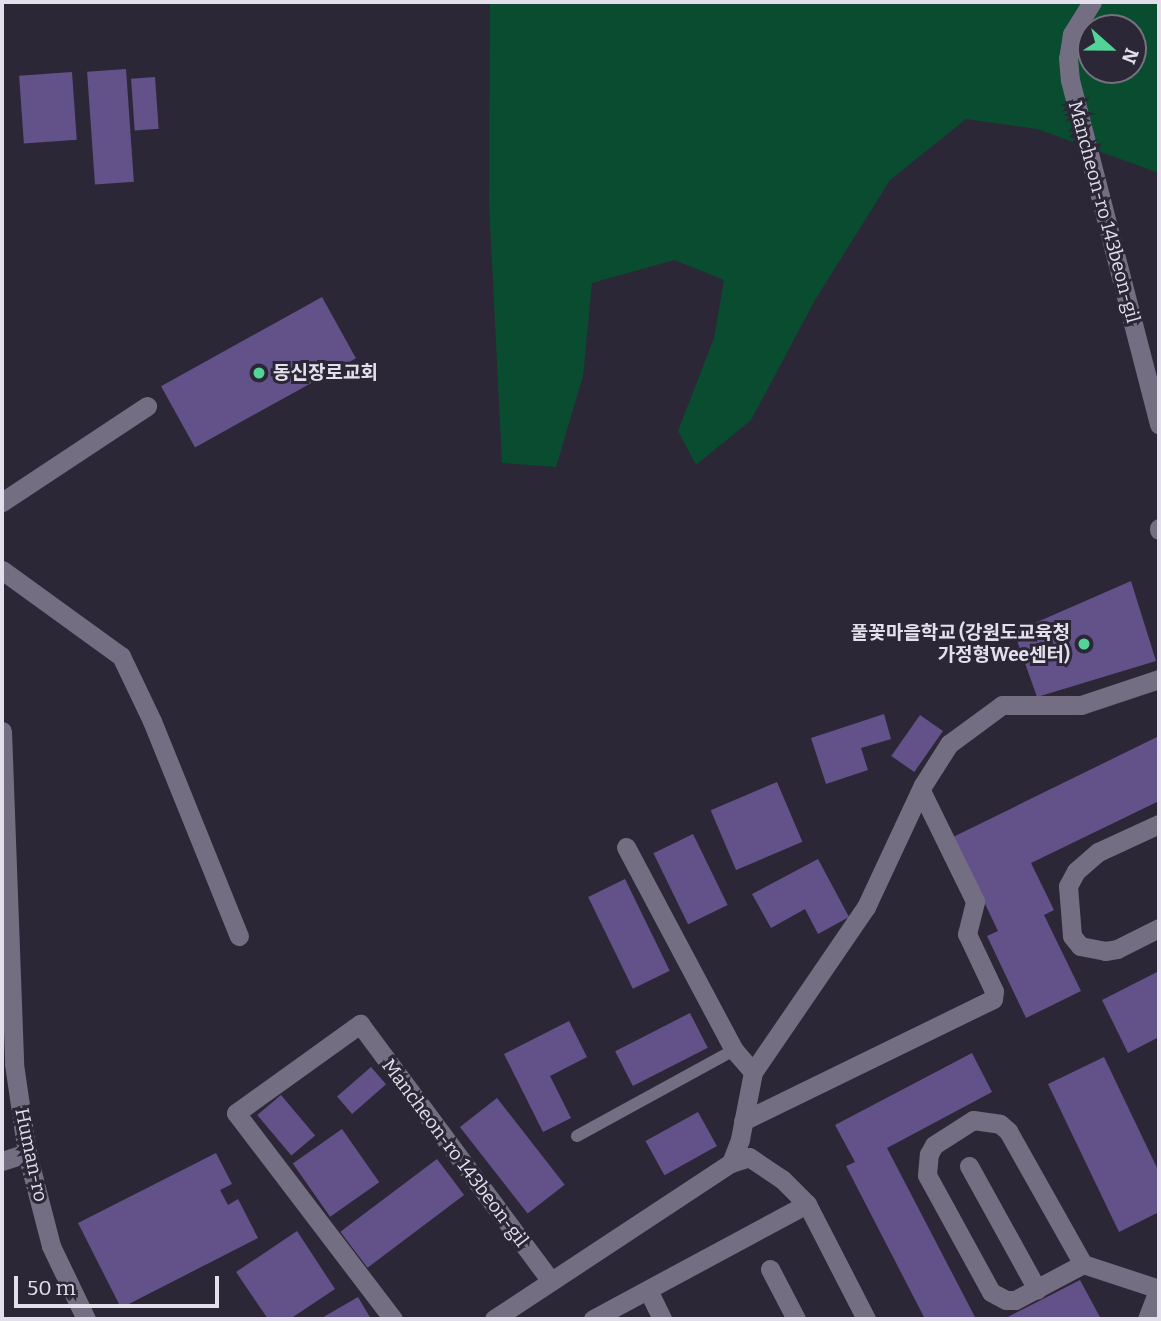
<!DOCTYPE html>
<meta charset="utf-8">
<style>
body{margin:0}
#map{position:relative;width:1161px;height:1321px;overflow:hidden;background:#2c2737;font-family:Bitter,"Noto Sans KR",serif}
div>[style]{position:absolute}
.green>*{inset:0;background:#094c30}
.building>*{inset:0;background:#635189;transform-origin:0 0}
.service>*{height:12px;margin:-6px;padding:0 6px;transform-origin:6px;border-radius:6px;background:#736e81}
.minor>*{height:19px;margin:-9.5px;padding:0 9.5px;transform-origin:9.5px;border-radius:9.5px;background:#736e81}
.dots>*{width:19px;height:19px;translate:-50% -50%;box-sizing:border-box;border:4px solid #2c2737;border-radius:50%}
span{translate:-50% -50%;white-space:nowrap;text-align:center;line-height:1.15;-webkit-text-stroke:6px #2c2737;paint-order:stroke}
.street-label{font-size:19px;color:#e3e0eb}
.poi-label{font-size:19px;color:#e3e0eb;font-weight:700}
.left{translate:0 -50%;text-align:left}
.right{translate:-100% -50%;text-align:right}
.frame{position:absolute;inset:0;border:4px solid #e3e0eb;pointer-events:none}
.north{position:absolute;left:1077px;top:14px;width:70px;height:70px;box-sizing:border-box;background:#2c2737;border:2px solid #75717f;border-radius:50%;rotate:111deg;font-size:19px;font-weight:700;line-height:28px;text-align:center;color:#e3e0eb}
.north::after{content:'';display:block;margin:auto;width:24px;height:32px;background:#52d397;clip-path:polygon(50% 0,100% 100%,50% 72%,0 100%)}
.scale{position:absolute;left:14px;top:1276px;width:205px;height:32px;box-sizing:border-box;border:4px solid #e3e0eb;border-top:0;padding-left:9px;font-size:21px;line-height:24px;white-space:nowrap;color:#e3e0eb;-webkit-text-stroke:5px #2c2737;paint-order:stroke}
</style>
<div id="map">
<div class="green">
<i style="clip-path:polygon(evenodd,490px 2px,1159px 2px,1159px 173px,1037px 129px,966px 119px,890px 180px,815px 300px,751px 420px,696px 465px,678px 431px,714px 338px,724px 280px,674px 260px,592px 283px,583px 376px,556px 467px,502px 463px,489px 202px,490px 2px,1091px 28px,1133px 28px,1133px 70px,1091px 70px,1091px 28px)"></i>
</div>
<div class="building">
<i style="left:126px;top:69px;width:113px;height:39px;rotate:86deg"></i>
<i style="left:72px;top:72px;width:68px;height:53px;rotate:86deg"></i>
<i style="left:155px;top:77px;width:52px;height:24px;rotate:86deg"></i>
<i style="left:322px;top:297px;width:70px;height:184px;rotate:61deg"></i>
<i style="clip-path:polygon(1131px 581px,1156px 661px,1037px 697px,1014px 632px)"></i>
<i style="clip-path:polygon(884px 714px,891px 739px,861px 748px,868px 770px,826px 784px,811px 738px)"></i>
<i style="left:920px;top:715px;width:28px;height:50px;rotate:35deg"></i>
<i style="clip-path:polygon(1159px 736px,1159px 801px,1031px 863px,1054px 910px,1044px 915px,1081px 991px,1026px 1018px,987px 936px,998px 931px,953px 837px)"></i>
<i style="left:777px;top:782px;width:65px;height:72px;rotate:67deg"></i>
<i style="left:693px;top:834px;width:79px;height:44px;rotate:64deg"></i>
<i style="clip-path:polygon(818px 859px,849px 917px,818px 934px,805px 909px,771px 928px,752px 894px)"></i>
<i style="left:625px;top:879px;width:102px;height:41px;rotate:64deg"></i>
<i style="clip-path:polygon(1159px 971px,1159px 1037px,1128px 1053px,1102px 1000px)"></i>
<i style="left:690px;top:1013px;width:39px;height:84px;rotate:63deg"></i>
<i style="clip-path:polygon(569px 1021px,587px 1057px,550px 1076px,571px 1118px,543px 1132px,504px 1054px)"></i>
<i style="clip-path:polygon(972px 1053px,992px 1092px,887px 1148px,976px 1319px,925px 1319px,846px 1166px,855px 1162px,835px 1125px)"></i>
<i style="clip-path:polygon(1104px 1057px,1159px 1172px,1159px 1212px,1119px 1232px,1048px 1084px)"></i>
<i style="left:371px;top:1067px;width:23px;height:45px;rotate:49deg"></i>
<i style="left:281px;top:1095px;width:53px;height:31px;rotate:50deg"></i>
<i style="left:497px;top:1098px;width:110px;height:47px;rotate:52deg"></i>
<i style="left:698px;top:1112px;width:39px;height:60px;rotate:61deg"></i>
<i style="left:342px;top:1129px;width:65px;height:60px;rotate:55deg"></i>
<i style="clip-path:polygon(216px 1153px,232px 1184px,220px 1190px,228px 1205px,238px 1199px,258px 1238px,121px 1308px,78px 1223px)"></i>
<i style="left:437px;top:1159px;width:45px;height:121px;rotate:53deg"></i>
<i style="clip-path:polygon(297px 1231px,335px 1289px,290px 1319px,268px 1319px,236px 1272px)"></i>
<i style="clip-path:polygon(1080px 1280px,1101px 1319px,1004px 1319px)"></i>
<i style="clip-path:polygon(358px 1297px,371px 1319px,320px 1319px)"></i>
</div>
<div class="service">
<i style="left:577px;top:1136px;width:179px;rotate:-28.7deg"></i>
</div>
<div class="minor">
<i style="left:1092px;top:2px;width:38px;rotate:122deg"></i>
<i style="left:1072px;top:34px;width:24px;rotate:99deg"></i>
<i style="left:1068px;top:58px;width:22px;rotate:85deg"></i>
<i style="left:1070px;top:80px;width:356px;rotate:75.5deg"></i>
<i style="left:2px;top:502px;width:174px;rotate:-33.5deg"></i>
<i style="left:1159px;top:528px;width:2px;rotate:90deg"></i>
<i style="left:2px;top:570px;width:147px;rotate:35.9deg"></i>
<i style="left:121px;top:656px;width:72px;rotate:64.5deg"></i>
<i style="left:152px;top:721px;width:232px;rotate:68deg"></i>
<i style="left:2px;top:731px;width:333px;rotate:87.9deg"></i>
<i style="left:14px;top:1064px;width:90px;rotate:81.7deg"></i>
<i style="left:27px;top:1153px;width:96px;rotate:75.5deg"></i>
<i style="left:51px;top:1246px;width:81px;rotate:64.4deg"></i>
<i style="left:1159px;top:824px;width:67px;rotate:155.3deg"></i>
<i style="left:1098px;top:852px;width:29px;rotate:139deg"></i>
<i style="left:1076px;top:871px;width:17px;rotate:118deg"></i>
<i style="left:1068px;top:886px;width:50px;rotate:85.4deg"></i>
<i style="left:1072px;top:936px;width:13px;rotate:51deg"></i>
<i style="left:1080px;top:946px;width:25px;rotate:11deg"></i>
<i style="left:1105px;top:951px;width:12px;rotate:-9deg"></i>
<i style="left:1117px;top:949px;width:47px;rotate:-26.6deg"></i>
<i style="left:626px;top:847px;width:230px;rotate:62deg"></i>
<i style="left:734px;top:1050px;width:29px;rotate:49deg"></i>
<i style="left:743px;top:1121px;width:278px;rotate:-26deg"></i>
<i style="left:993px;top:999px;width:8px;rotate:-83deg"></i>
<i style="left:994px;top:991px;width:63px;rotate:-115.3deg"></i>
<i style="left:967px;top:934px;width:34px;rotate:-76deg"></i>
<i style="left:975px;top:901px;width:123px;rotate:-116.1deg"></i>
<i style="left:2px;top:1161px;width:26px;rotate:-18deg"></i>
<i style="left:731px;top:1163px;width:19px;rotate:-18deg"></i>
<i style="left:749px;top:1157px;width:40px;rotate:34deg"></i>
<i style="left:782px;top:1179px;width:35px;rotate:45deg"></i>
<i style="left:807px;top:1204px;width:129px;rotate:62.8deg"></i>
<i style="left:969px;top:1166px;width:141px;rotate:61.1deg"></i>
<i style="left:1083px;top:1264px;width:77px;rotate:152.1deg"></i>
<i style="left:1015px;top:1300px;width:9px;rotate:180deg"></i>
<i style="left:1006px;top:1300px;width:17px;rotate:-152deg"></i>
<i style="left:991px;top:1292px;width:133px;rotate:-118.7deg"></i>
<i style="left:927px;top:1175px;width:21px;rotate:-85deg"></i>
<i style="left:929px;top:1154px;width:10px;rotate:-61deg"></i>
<i style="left:934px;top:1145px;width:46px;rotate:-32.7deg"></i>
<i style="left:973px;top:1120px;width:27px;rotate:8deg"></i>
<i style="left:1000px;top:1124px;width:11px;rotate:41deg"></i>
<i style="left:1008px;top:1131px;width:153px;rotate:60.6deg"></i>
<i style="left:1083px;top:1264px;width:80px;rotate:18.2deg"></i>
<i style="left:770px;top:1269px;width:56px;rotate:62.5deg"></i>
<i style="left:648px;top:1290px;width:32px;rotate:64deg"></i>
<i style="left:393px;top:1319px;width:259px;rotate:-127.3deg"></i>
<i style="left:236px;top:1113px;width:153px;rotate:-35.7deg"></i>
<i style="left:360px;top:1024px;width:320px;rotate:53.4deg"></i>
<i style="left:494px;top:1319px;width:284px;rotate:-33.4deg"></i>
<i style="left:731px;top:1163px;width:26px;rotate:-69deg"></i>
<i style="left:740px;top:1139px;width:68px;rotate:-79deg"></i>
<i style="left:753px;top:1072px;width:200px;rotate:-55.6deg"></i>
<i style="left:866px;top:907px;width:135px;rotate:-65deg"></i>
<i style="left:923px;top:785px;width:49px;rotate:-57.6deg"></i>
<i style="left:949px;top:744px;width:66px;rotate:-36.3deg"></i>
<i style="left:1002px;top:705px;width:79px"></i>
<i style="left:1081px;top:705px;width:82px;rotate:-18.4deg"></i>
<i style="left:593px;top:1319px;width:243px;rotate:-28.3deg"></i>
<i style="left:1147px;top:1319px;width:33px;rotate:-69deg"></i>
</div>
<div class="dots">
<i style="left:259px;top:373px;background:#52d397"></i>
<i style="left:1084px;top:644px;background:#52d397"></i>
</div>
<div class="street-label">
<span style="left:1104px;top:212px;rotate:75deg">Mancheon-ro 143beon-gil</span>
<span style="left:455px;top:1153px;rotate:53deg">Mancheon-ro 143beon-gil</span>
<span style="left:31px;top:1155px;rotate:78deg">Human-ro</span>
</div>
<div class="poi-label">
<span class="left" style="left:273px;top:373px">동신장로교회</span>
<span class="right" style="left:1070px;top:644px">풀꽃마을학교 (강원도교육청<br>가정형Wee센터)</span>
</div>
<div class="frame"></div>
<div class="north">N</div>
<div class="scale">50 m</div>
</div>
